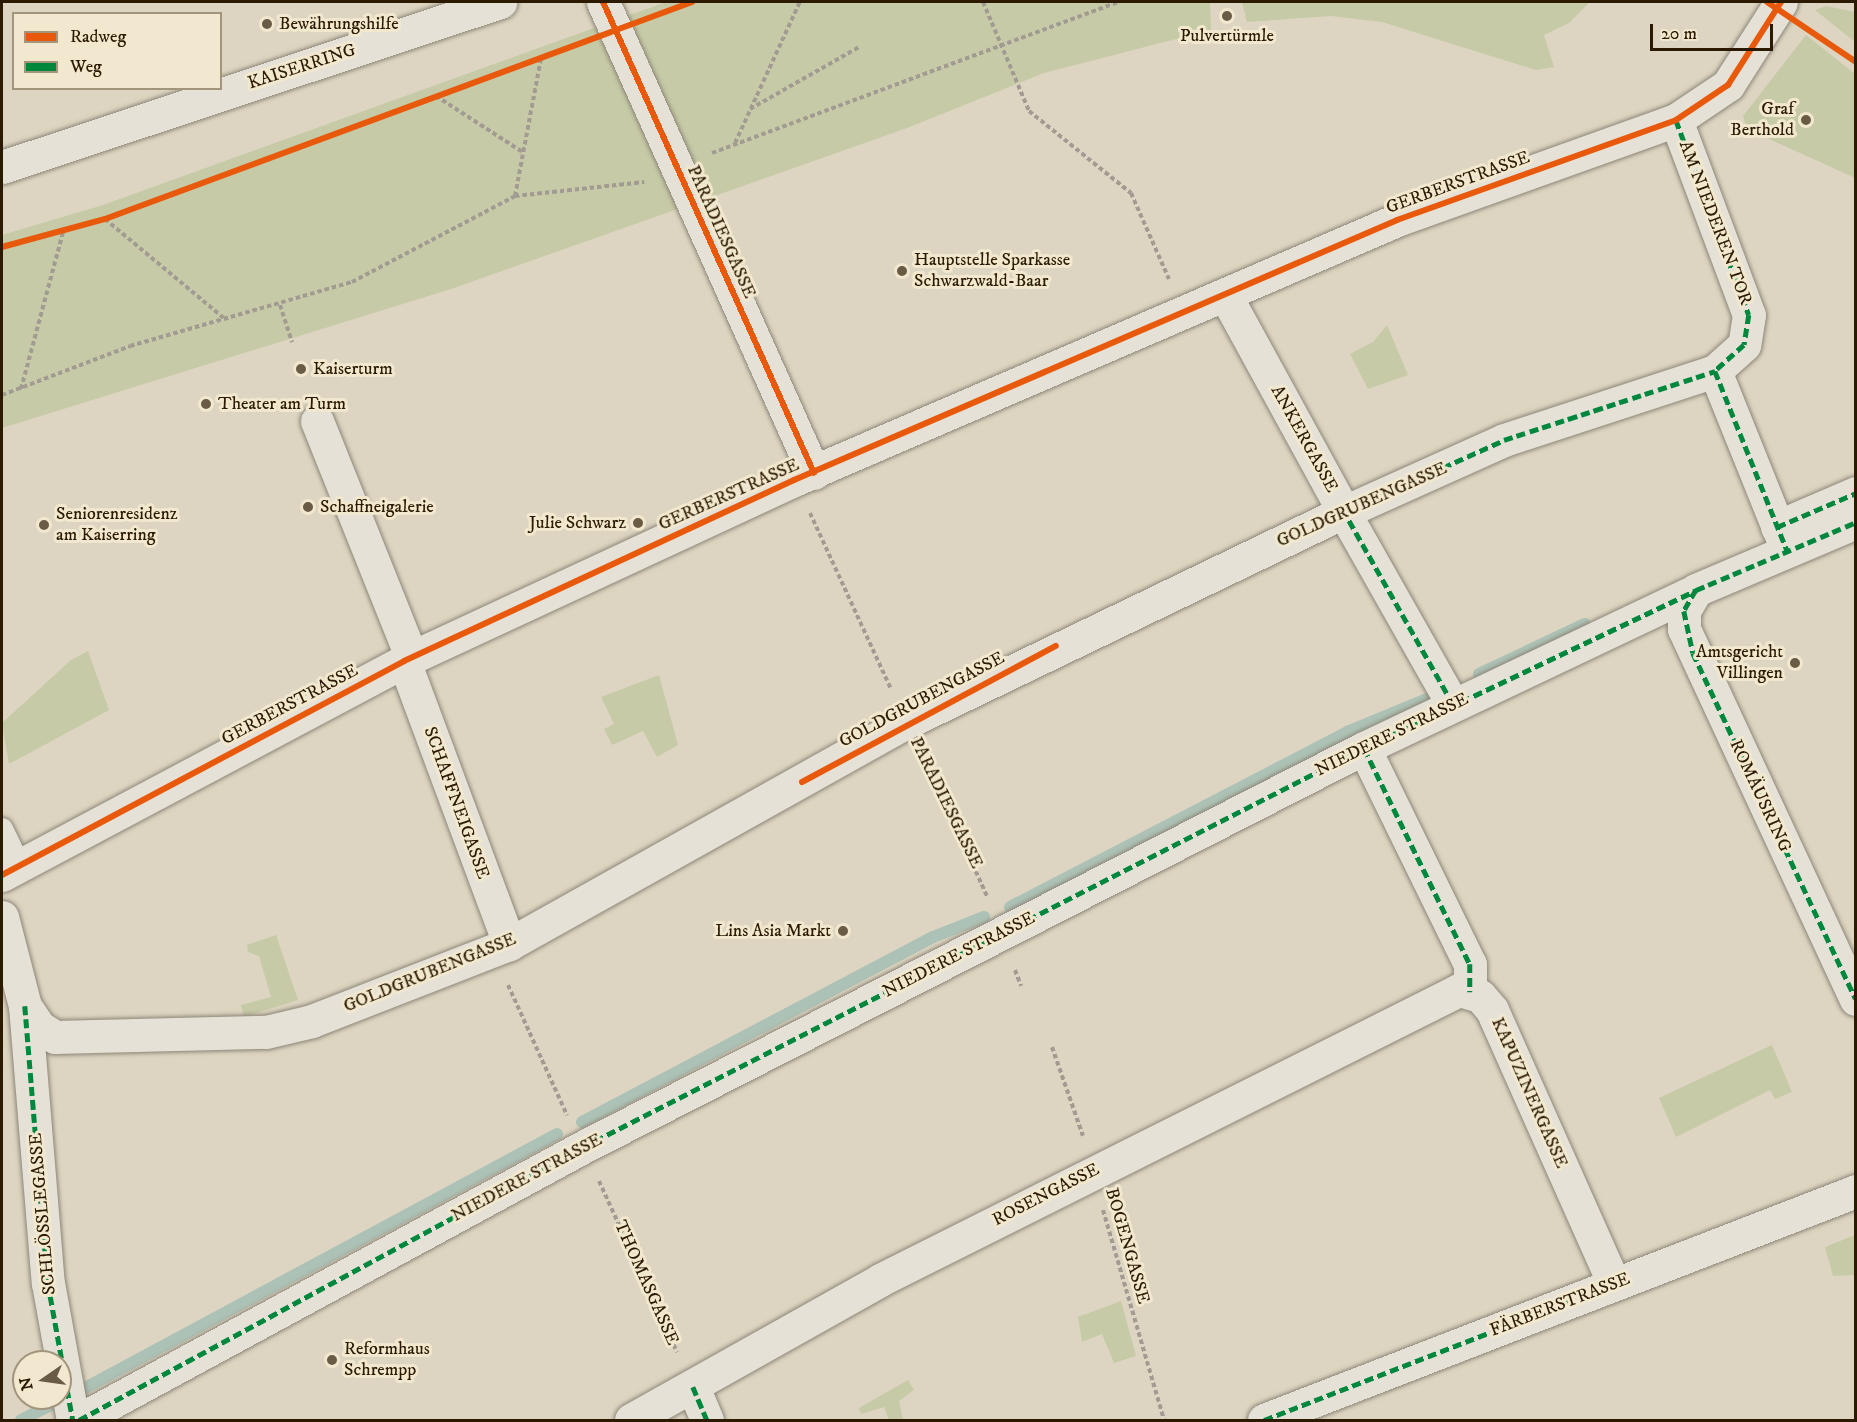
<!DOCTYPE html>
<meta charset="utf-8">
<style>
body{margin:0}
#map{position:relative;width:1857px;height:1422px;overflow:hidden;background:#ddd5c1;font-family:"IM FELL DW Pica",serif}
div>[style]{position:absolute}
.green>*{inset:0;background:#c6caa6}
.stream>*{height:12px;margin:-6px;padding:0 6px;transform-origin:6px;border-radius:6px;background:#adc2b6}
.path>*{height:4px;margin-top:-2px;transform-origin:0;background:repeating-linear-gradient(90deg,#a19b91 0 4.5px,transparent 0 7.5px)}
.roads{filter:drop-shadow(0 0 2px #8d8678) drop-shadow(0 0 2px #8d8678)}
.service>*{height:22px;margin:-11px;padding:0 11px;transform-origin:11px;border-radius:11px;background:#e5e1d6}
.pedestrian>*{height:33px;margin:-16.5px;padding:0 16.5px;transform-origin:16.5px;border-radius:16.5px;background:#e5e1d6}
.minor>*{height:33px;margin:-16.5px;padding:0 16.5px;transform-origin:16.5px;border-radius:16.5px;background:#e5e1d6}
.secondary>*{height:33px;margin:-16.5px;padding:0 16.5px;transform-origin:16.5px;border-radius:16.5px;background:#e5e1d6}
.quiet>*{height:4.5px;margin-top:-2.25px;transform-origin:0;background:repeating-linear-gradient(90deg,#00873e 0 9px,transparent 0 13.5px)}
.cycleway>*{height:6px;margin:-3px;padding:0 3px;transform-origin:3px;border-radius:3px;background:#e8590c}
.dots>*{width:16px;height:16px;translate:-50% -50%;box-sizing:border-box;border:3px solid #f1e8cf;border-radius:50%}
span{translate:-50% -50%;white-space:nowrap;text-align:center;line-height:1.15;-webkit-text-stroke:6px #f1e8cf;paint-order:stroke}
.poi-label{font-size:18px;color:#2b1900}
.left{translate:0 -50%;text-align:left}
.right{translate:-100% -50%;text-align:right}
.street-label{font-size:18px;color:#2b1900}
.frame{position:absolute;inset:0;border:3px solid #2b1900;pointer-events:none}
.legend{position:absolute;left:12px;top:12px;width:210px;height:78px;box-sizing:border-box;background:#f1e8cf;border:2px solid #a2957c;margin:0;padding:8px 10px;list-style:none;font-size:18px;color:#2b1900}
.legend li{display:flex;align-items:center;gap:12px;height:30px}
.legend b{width:30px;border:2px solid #a2957c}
.north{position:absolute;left:12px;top:1350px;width:60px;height:60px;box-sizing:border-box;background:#f1e8cf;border:2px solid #a2957c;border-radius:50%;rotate:257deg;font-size:16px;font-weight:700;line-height:24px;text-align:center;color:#2b1900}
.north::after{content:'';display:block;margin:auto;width:21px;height:27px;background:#695b44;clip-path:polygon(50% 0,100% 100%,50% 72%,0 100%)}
.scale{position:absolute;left:1650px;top:24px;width:123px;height:27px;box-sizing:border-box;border:3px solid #2b1900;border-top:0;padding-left:8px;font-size:18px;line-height:21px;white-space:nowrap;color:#2b1900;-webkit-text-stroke:4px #f1e8cf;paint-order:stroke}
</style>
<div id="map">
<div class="green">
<i style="clip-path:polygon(666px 2px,1210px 2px,1211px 30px,1044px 73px,907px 128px,451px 289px,2px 428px,2px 235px,103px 205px)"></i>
<i style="clip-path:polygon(1242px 2px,1590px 2px,1569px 23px,1544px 35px,1554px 67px,1536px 70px,1382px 22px,1331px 16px,1247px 22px)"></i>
<i style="clip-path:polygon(1826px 6px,1855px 12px,1855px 42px,1815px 10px)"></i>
<i style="clip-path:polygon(1806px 35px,1855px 74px,1855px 178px,1747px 129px,1743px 116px)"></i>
<i style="clip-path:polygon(1387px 325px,1408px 375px,1368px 389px,1350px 354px,1373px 342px)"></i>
<i style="clip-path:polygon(88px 651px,109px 710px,9px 764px,2px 723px,71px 660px)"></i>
<i style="clip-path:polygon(659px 675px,678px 745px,657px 757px,643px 731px,612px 745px,604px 729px,614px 724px,601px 697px)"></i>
<i style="clip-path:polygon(276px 935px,298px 1000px,244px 1017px,241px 1005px,271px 997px,259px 956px,248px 952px,247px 945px)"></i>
<i style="clip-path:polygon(1772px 1045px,1792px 1092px,1775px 1099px,1770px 1090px,1676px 1137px,1659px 1098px)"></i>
<i style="clip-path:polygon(1855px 1235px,1855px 1275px,1833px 1276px,1825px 1247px)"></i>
<i style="clip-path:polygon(1121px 1301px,1136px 1356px,1114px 1363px,1102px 1334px,1082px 1342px,1078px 1317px)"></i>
<i style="clip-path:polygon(908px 1380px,914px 1390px,899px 1401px,903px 1419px,889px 1420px,884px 1407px,861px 1414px,859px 1408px)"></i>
</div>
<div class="stream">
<i style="left:1479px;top:674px;width:117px;rotate:-25.3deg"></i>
<i style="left:1010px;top:907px;width:380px;rotate:-27.4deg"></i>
<i style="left:1347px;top:732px;width:89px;rotate:-22.5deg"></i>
<i style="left:582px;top:1122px;width:397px;rotate:-27.8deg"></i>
<i style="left:933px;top:937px;width:55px;rotate:-21.4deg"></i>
<i style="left:85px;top:1388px;width:536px;rotate:-28.29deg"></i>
<i style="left:21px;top:1420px;width:42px;rotate:-26.6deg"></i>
</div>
<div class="path">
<i style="left:983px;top:2px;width:118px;rotate:67.1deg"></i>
<i style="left:1029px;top:111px;width:131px;rotate:38.8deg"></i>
<i style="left:1131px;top:193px;width:94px;rotate:66.2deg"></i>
<i style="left:436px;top:96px;width:105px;rotate:32.9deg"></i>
<i style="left:750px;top:109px;width:125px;rotate:-29.6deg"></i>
<i style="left:735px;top:143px;width:155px;rotate:-65.3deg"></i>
<i style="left:712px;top:153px;width:433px;rotate:-20.4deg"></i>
<i style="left:515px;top:196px;width:140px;rotate:-79.3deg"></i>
<i style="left:105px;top:219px;width:155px;rotate:39.8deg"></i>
<i style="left:280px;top:305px;width:39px;rotate:72deg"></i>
<i style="left:21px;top:389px;width:163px;rotate:-75deg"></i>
<i style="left:2px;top:395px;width:137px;rotate:-20.9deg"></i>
<i style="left:130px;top:346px;width:231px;rotate:-16.1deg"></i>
<i style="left:352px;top:282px;width:184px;rotate:-27.8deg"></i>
<i style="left:515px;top:196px;width:130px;rotate:-6.2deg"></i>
<i style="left:810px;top:513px;width:194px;rotate:65.3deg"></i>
<i style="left:923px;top:755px;width:157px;rotate:65.6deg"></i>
<i style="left:1015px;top:970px;width:17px;rotate:69deg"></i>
<i style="left:508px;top:985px;width:143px;rotate:65.6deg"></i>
<i style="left:1052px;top:1047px;width:94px;rotate:70.8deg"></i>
<i style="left:599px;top:1181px;width:188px;rotate:65.5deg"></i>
<i style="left:1103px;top:1210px;width:219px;rotate:73.8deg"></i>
</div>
<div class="roads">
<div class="service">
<i style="left:2px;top:829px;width:41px;rotate:64.1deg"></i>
</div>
<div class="pedestrian">
<i style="left:1676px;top:120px;width:208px;rotate:69.5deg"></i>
<i style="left:1749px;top:315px;width:30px;rotate:99deg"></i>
<i style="left:1744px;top:345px;width:39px;rotate:138deg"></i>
<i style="left:1715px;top:371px;width:193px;rotate:68.1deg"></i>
<i style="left:1777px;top:527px;width:86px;rotate:-23.3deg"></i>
<i style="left:1453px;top:705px;width:222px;rotate:-119.5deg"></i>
<i style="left:1344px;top:512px;width:175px;rotate:-24.2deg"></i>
<i style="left:1504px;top:440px;width:222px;rotate:-18.1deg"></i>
<i style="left:1364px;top:748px;width:241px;rotate:63.9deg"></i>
<i style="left:1470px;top:964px;width:28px;rotate:90deg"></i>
<i style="left:25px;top:1006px;width:278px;rotate:85.3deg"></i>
<i style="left:48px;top:1283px;width:139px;rotate:79.7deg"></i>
<i style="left:79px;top:1420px;width:573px;rotate:-28.44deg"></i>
<i style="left:583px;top:1147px;width:877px;rotate:-27.06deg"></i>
<i style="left:1364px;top:748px;width:368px;rotate:-25.4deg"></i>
</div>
<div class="minor">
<i style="left:603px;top:2px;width:516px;rotate:65.87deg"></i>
<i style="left:317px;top:421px;width:255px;rotate:68.2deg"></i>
<i style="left:1856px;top:522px;width:174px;rotate:157deg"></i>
<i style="left:1696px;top:590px;width:24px;rotate:120deg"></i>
<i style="left:1684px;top:611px;width:18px;rotate:90deg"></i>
<i style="left:1684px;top:629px;width:408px;rotate:65.1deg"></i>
<i style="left:404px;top:661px;width:302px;rotate:69.6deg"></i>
<i style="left:2px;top:875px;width:455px;rotate:-28deg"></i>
<i style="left:404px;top:661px;width:430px;rotate:-24.9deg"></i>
<i style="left:794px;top:480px;width:657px;rotate:-23.32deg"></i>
<i style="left:1397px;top:220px;width:296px;rotate:-19.7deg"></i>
<i style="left:1676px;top:120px;width:63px;rotate:-33.9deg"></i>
<i style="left:1728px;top:85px;width:98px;rotate:-57.4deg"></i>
<i style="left:2px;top:917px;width:92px;rotate:75.5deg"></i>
<i style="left:25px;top:1006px;width:25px;rotate:56deg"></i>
<i style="left:39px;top:1027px;width:19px;rotate:32deg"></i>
<i style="left:55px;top:1037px;width:211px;rotate:-1.4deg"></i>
<i style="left:266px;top:1032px;width:47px;rotate:-13.4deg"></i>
<i style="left:312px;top:1021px;width:212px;rotate:-21.3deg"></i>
<i style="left:509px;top:944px;width:456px;rotate:-29.2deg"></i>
<i style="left:907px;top:722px;width:485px;rotate:-25.7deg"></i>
<i style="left:1344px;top:512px;width:244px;rotate:-118.7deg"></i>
<i style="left:693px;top:1387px;width:36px;rotate:67deg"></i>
<i style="left:631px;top:1420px;width:286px;rotate:-29.3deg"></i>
<i style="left:880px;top:1280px;width:648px;rotate:-26.6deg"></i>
<i style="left:1459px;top:990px;width:22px;rotate:16deg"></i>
<i style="left:1480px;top:996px;width:18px;rotate:49deg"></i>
<i style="left:1492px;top:1010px;width:300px;rotate:66deg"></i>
<i style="left:1264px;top:1420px;width:635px;rotate:-21.15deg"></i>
</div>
<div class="secondary">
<i style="left:2px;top:167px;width:525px;rotate:-18.33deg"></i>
</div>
</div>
<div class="quiet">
<i style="left:1676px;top:120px;width:208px;rotate:69.5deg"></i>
<i style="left:1749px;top:315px;width:30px;rotate:99deg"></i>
<i style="left:1744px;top:345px;width:39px;rotate:138deg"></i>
<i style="left:1715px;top:371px;width:193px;rotate:68.1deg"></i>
<i style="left:1777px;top:527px;width:86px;rotate:-23.3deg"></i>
<i style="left:1696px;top:590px;width:24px;rotate:120deg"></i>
<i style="left:1684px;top:611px;width:43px;rotate:77.9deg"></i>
<i style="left:1693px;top:653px;width:382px;rotate:64.8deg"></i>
<i style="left:1453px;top:705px;width:222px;rotate:-119.5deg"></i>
<i style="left:1344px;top:512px;width:175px;rotate:-24.2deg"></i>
<i style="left:1504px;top:440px;width:222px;rotate:-18.1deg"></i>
<i style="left:1364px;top:748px;width:241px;rotate:63.9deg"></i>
<i style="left:1470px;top:964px;width:28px;rotate:90deg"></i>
<i style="left:25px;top:1006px;width:278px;rotate:85.3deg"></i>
<i style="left:48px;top:1283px;width:139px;rotate:79.7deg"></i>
<i style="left:693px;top:1387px;width:36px;rotate:67deg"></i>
<i style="left:79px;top:1420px;width:573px;rotate:-28.44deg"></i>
<i style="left:583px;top:1147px;width:877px;rotate:-27.06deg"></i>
<i style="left:1364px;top:748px;width:368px;rotate:-25.4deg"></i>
<i style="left:1696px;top:590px;width:174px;rotate:-23deg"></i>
<i style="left:1264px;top:1420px;width:375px;rotate:-21.2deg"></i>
</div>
<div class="cycleway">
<i style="left:603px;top:2px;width:516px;rotate:65.87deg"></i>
<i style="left:1767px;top:2px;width:107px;rotate:34deg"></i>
<i style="left:2px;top:247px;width:107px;rotate:-15.2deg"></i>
<i style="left:105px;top:219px;width:626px;rotate:-20.29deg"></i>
<i style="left:802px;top:782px;width:288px;rotate:-28.2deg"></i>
<i style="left:2px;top:875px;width:455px;rotate:-28deg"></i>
<i style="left:404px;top:661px;width:430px;rotate:-24.9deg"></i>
<i style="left:794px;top:480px;width:657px;rotate:-23.32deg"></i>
<i style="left:1397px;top:220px;width:296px;rotate:-19.7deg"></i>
<i style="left:1676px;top:120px;width:63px;rotate:-33.9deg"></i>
<i style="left:1728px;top:85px;width:98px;rotate:-57.4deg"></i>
</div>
<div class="dots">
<i style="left:1227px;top:16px;background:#695b44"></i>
<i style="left:267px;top:24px;background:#695b44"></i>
<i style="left:1806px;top:120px;background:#695b44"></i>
<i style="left:902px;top:271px;background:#695b44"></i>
<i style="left:301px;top:369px;background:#695b44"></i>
<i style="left:206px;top:404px;background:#695b44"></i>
<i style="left:308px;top:507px;background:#695b44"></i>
<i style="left:638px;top:523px;background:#695b44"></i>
<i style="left:44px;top:525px;background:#695b44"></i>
<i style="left:1795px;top:663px;background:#695b44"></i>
<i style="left:843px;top:931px;background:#695b44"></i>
<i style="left:332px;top:1360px;background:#695b44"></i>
</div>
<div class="poi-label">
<span class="left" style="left:279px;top:24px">Bewährungshilfe</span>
<span style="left:1227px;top:36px">Pulvertürmle</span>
<span class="right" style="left:1794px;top:120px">Graf<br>Berthold</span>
<span class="left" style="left:914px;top:271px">Hauptstelle Sparkasse<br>Schwarzwald-Baar</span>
<span class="left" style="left:313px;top:369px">Kaiserturm</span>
<span class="left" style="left:218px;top:404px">Theater am Turm</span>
<span class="left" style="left:320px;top:507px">Schaffneigalerie</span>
<span class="left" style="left:56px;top:525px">Seniorenresidenz<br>am Kaiserring</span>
<span class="right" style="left:626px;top:523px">Julie Schwarz</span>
<span class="right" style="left:1783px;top:663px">Amtsgericht<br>Villingen</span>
<span class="right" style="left:831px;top:931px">Lins Asia Markt</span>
<span class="left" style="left:344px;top:1360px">Reformhaus<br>Schrempp</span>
</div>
<div class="street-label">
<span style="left:302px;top:67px;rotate:-18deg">KAISERRING</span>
<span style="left:1458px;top:183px;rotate:-20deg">GERBERSTRASSE</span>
<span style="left:1715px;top:223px;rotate:69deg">AM NIEDEREN TOR</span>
<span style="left:721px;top:232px;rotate:66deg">PARADIESGASSE</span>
<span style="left:1304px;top:439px;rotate:61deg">ANKERGASSE</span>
<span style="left:729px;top:495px;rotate:-24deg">GERBERSTRASSE</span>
<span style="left:1362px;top:505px;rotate:-24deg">GOLDGRUBENGASSE</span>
<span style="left:922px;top:700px;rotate:-28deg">GOLDGRUBENGASSE</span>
<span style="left:290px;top:705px;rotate:-28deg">GERBERSTRASSE</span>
<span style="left:1392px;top:735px;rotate:-26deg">NIEDERE STRASSE</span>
<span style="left:1760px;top:796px;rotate:65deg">ROMÄUSRING</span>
<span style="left:456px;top:803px;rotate:70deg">SCHAFFNEIGASSE</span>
<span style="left:946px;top:803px;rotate:64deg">PARADIESGASSE</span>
<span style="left:959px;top:955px;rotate:-27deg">NIEDERE STRASSE</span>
<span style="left:430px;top:973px;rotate:-22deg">GOLDGRUBENGASSE</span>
<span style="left:1529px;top:1093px;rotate:66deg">KAPUZINERGASSE</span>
<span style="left:527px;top:1178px;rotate:-28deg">NIEDERE STRASSE</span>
<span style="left:1046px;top:1195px;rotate:-27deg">ROSENGASSE</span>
<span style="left:43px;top:1214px;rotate:-95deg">SCHLÖSSLEGASSE</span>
<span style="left:1127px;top:1246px;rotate:74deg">BOGENGASSE</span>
<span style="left:646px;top:1283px;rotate:66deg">THOMASGASSE</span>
<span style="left:1560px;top:1305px;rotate:-21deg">FÄRBERSTRASSE</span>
</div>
<div class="frame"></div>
<ul class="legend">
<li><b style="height:8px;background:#e8590c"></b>Radweg</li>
<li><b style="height:8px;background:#00873e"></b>Weg</li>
</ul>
<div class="north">N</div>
<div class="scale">20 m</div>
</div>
